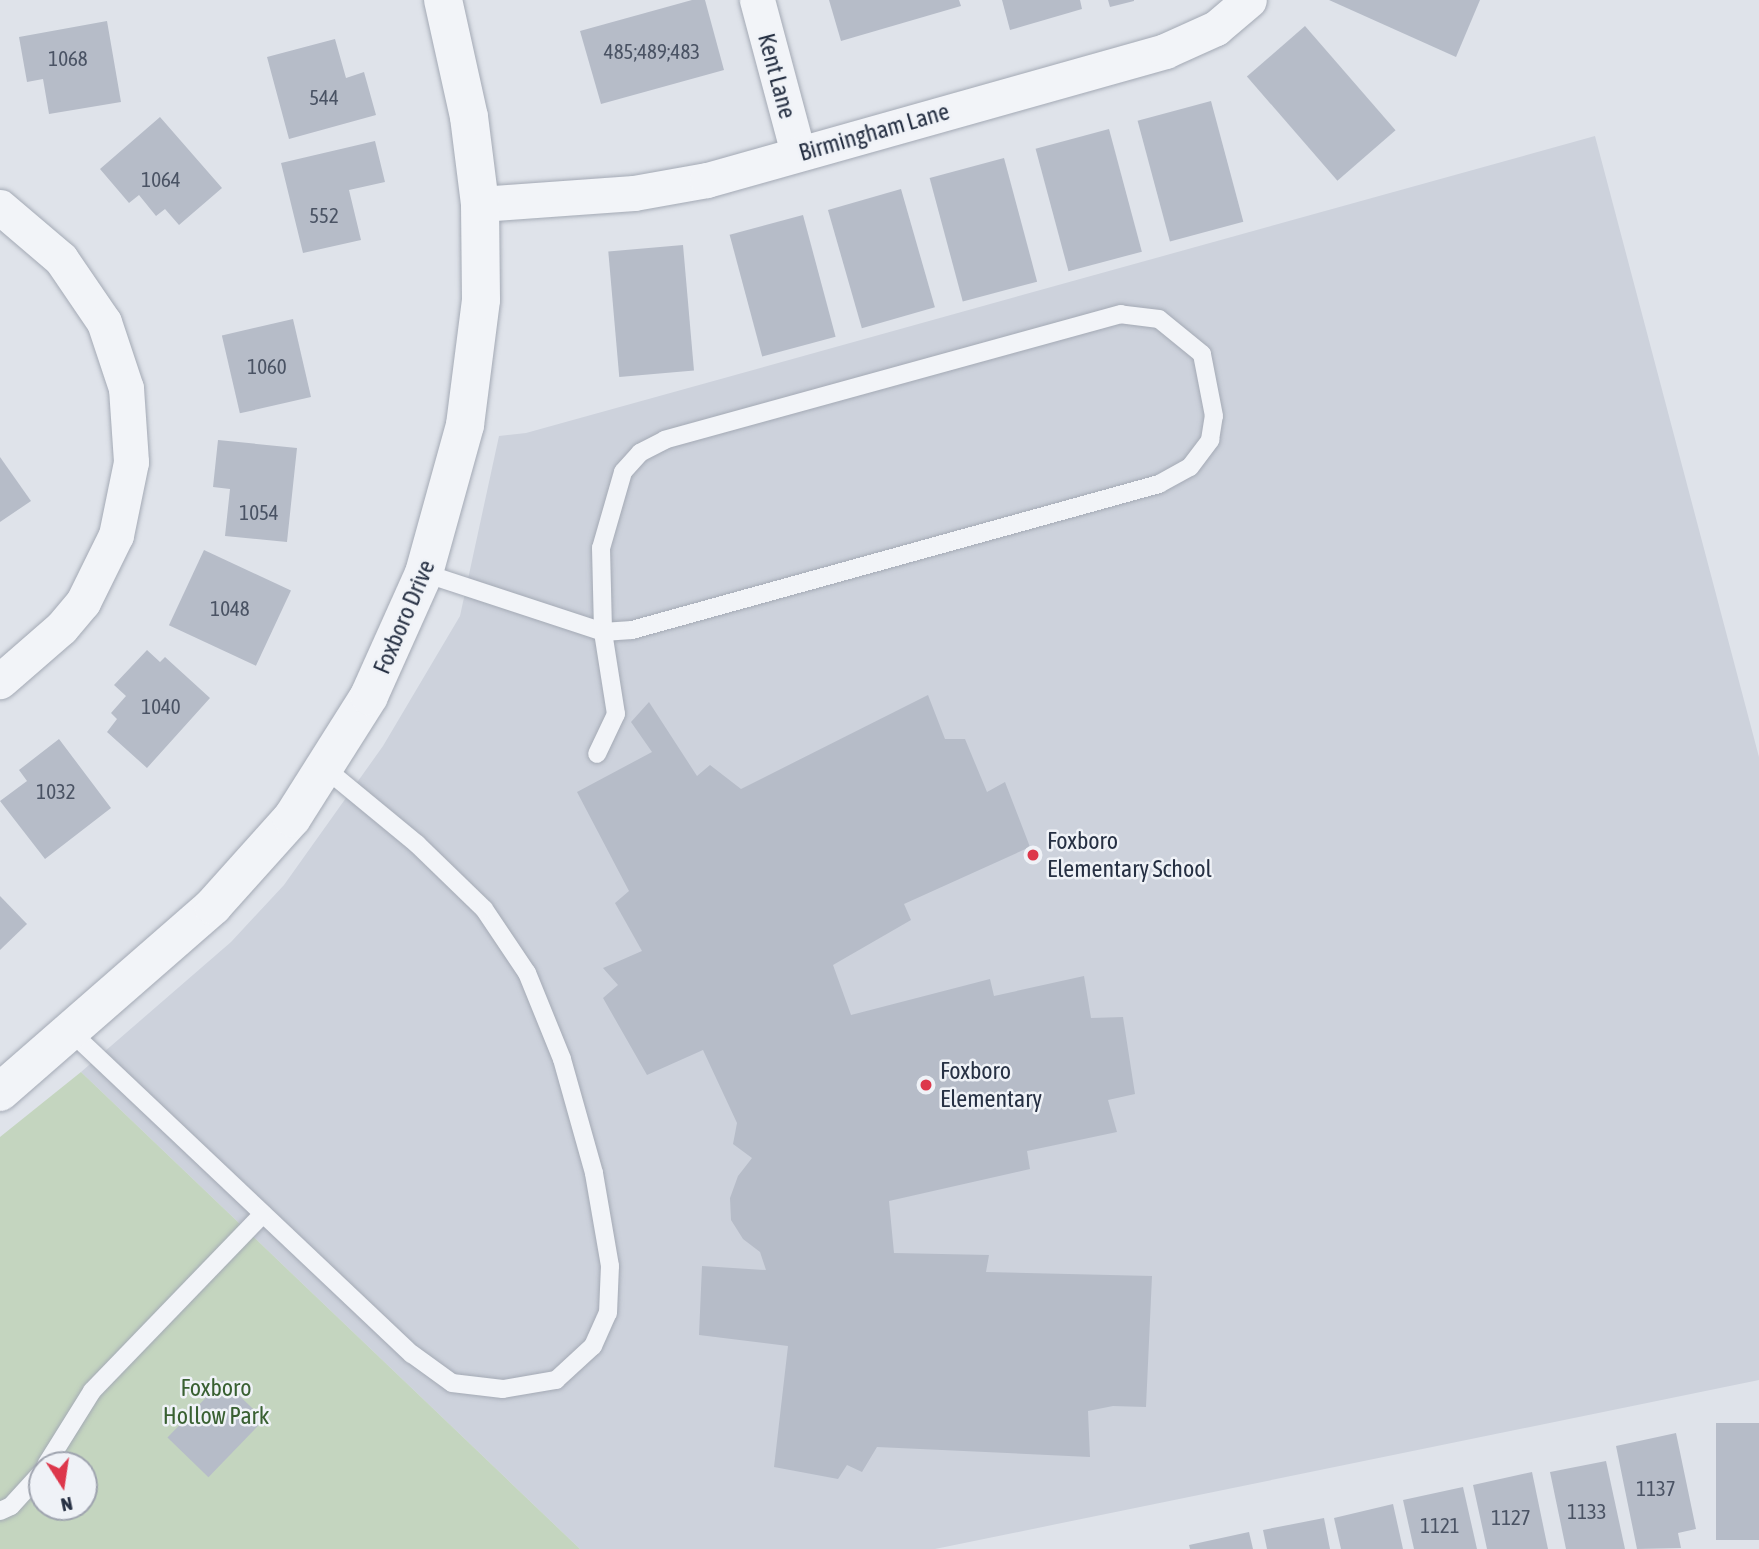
<!DOCTYPE html>
<style>
body{margin:0}
#map{position:relative;width:1759px;height:1549px;overflow:hidden;background:#dfe3ea;font-family:"Asap Condensed",sans-serif}
div>[style]{position:absolute}
.built>*{inset:0;background:#cdd2dc}
.green>*{inset:0;background:#c4d5bf}
.building>*{inset:0;background:#b6bcc8;transform-origin:0 0}
.roads{filter:drop-shadow(0 0 2px #a4aab5) drop-shadow(0 0 2px #a4aab5)}
.service>*{height:18px;margin:-9px;padding:0 9px;transform-origin:9px;border-radius:9px;background:#f2f4f8}
.minor>*{height:35px;margin:-17.5px;padding:0 17.5px;transform-origin:17.5px;border-radius:17.5px;background:#f2f4f8}
.tertiary>*{height:38px;margin:-19px;padding:0 19px;transform-origin:19px;border-radius:19px;background:#f2f4f8}
.dots>*{width:19px;height:19px;translate:-50% -50%;box-sizing:border-box;border:4px solid #eff2f7;border-radius:50%}
span{translate:-50% -50%;white-space:nowrap;text-align:center;line-height:1.15;-webkit-text-stroke:5px #eff2f7;paint-order:stroke}
.number-label{font-size:21px;color:#4a5364}
.number-label span{-webkit-text-stroke-width:0}
.street-label{font-size:24px;color:#263043}
.poi-label{font-size:24px;color:#263043}
.left{translate:0 -50%;text-align:left}
.park-label{font-size:24px;color:#396032}
.north{position:absolute;left:28px;top:1451px;width:70px;height:70px;box-sizing:border-box;background:#eff2f7;border:2px solid #9fa4af;border-radius:50%;rotate:168deg;font-size:19px;font-weight:700;line-height:28px;text-align:center;color:#263043}
.north::after{content:'';display:block;margin:auto;width:24px;height:32px;background:#dd374b;clip-path:polygon(50% 0,100% 100%,50% 72%,0 100%)}
</style>
<div id="map">
<div class="built">
<i style="clip-path:polygon(1595px 136px,1759px 757px,1759px 1380px,935px 1549px,580px 1549px,81px 1072px,231px 942px,284px 885px,383px 746px,460px 616px,499px 436px,526px 433px)"></i>
</div>
<div class="green">
<i style="clip-path:polygon(evenodd,81px 1072px,580px 1549px,0 1549px,0 1137px,81px 1072px,42px 1465px,84px 1465px,84px 1507px,42px 1507px,42px 1465px)"></i>
</div>
<div class="building">
<i style="clip-path:polygon(692px 0,705px 0,724px 70px,601px 104px,580px 31px)"></i>
<i style="clip-path:polygon(829px 0,959px 0,961px 6px,841px 41px)"></i>
<i style="clip-path:polygon(1002px 0,1080px 0,1082px 9px,1010px 30px)"></i>
<i style="clip-path:polygon(1108px 0,1134px 0,1134px 1px,1110px 7px)"></i>
<i style="clip-path:polygon(1329px 0,1480px 0,1456px 57px)"></i>
<i style="clip-path:polygon(107px 21px,121px 102px,49px 114px,43px 79px,27px 82px,19px 37px)"></i>
<i style="left:1305px;top:26px;width:138px;height:77px;rotate:49deg"></i>
<i style="clip-path:polygon(335px 39px,346px 78px,364px 72px,376px 115px,289px 139px,267px 57px)"></i>
<i style="left:1211px;top:101px;width:125px;height:76px;rotate:75deg"></i>
<i style="clip-path:polygon(160px 117px,222px 188px,179px 225px,165px 209px,156px 216px,139px 195px,129px 203px,100px 169px)"></i>
<i style="left:1109px;top:129px;width:127px;height:76px;rotate:75deg"></i>
<i style="clip-path:polygon(375px 141px,385px 182px,349px 190px,361px 240px,303px 253px,281px 163px)"></i>
<i style="left:1004px;top:158px;width:128px;height:77px;rotate:75deg"></i>
<i style="left:901px;top:189px;width:123px;height:76px;rotate:74deg"></i>
<i style="left:803px;top:215px;width:126px;height:76px;rotate:75deg"></i>
<i style="left:683px;top:245px;width:126px;height:75px;rotate:85deg"></i>
<i style="left:293px;top:319px;width:80px;height:73px;rotate:77deg"></i>
<i style="clip-path:polygon(218px 440px,297px 448px,287px 542px,225px 536px,230px 489px,213px 487px)"></i>
<i style="clip-path:polygon(0 457px,31px 501px,0 522px)"></i>
<i style="left:204px;top:550px;width:96px;height:83px;rotate:25deg"></i>
<i style="clip-path:polygon(147px 650px,160px 662px,165px 657px,210px 698px,147px 768px,107px 732px,117px 719px,111px 713px,126px 696px,114px 685px)"></i>
<i style="clip-path:polygon(928px 695px,945px 739px,965px 739px,987px 792px,1005px 782px,1030px 847px,904px 904px,911px 920px,833px 965px,851px 1015px,990px 979px,994px 996px,1084px 976px,1091px 1018px,1123px 1017px,1135px 1094px,1108px 1100px,1117px 1132px,1027px 1151px,1030px 1169px,889px 1201px,894px 1253px,989px 1255px,986px 1272px,1152px 1276px,1146px 1407px,1113px 1406px,1088px 1411px,1090px 1457px,877px 1447px,862px 1472px,847px 1465px,838px 1479px,774px 1467px,788px 1346px,699px 1335px,702px 1266px,766px 1270px,760px 1252px,743px 1239px,731px 1220px,730px 1198px,738px 1176px,752px 1158px,733px 1144px,737px 1123px,703px 1050px,647px 1075px,603px 998px,618px 985px,603px 968px,642px 951px,615px 903px,629px 891px,577px 792px,652px 752px,631px 722px,649px 702px,697px 776px,710px 765px,741px 789px)"></i>
<i style="clip-path:polygon(59px 739px,111px 808px,45px 859px,0 801px,27px 781px,19px 770px)"></i>
<i style="clip-path:polygon(0 896px,27px 924px,0 950px)"></i>
<i style="left:223px;top:1380px;width:57px;height:80px;rotate:44deg"></i>
<i style="left:1759px;top:1423px;width:117px;height:43px;rotate:90deg"></i>
<i style="clip-path:polygon(1676px 1433px,1696px 1529px,1678px 1533px,1681px 1548px,1637px 1549px,1616px 1446px)"></i>
<i style="clip-path:polygon(1606px 1461px,1625px 1549px,1566px 1549px,1550px 1472px)"></i>
<i style="clip-path:polygon(1532px 1472px,1548px 1549px,1487px 1549px,1473px 1485px)"></i>
<i style="clip-path:polygon(1463px 1487px,1477px 1549px,1414px 1549px,1403px 1500px)"></i>
<i style="clip-path:polygon(1393px 1504px,1403px 1549px,1341px 1549px,1334px 1518px)"></i>
<i style="clip-path:polygon(1324px 1518px,1330px 1549px,1267px 1549px,1263px 1530px)"></i>
<i style="clip-path:polygon(1249px 1532px,1253px 1549px,1190px 1549px,1189px 1545px)"></i>
</div>
<div class="roads">
<div class="service">
<i style="left:424px;top:573px;width:188px;rotate:18.2deg"></i>
<i style="left:603px;top:632px;width:29px;rotate:-4deg"></i>
<i style="left:632px;top:630px;width:547px;rotate:-15.48deg"></i>
<i style="left:1159px;top:484px;width:35px;rotate:-29deg"></i>
<i style="left:1190px;top:467px;width:34px;rotate:-53deg"></i>
<i style="left:1210px;top:440px;width:24px;rotate:-81deg"></i>
<i style="left:1214px;top:416px;width:63px;rotate:-101deg"></i>
<i style="left:1202px;top:354px;width:55px;rotate:-140.9deg"></i>
<i style="left:1159px;top:319px;width:38px;rotate:-173deg"></i>
<i style="left:1121px;top:314px;width:473px;rotate:164.6deg"></i>
<i style="left:665px;top:440px;width:28px;rotate:153deg"></i>
<i style="left:640px;top:453px;width:25px;rotate:132deg"></i>
<i style="left:623px;top:472px;width:79px;rotate:106.1deg"></i>
<i style="left:601px;top:548px;width:84px;rotate:88.6deg"></i>
<i style="left:603px;top:632px;width:83px;rotate:81deg"></i>
<i style="left:616px;top:714px;width:44px;rotate:115.4deg"></i>
<i style="left:71px;top:1032px;width:469px;rotate:43.4deg"></i>
<i style="left:412px;top:1354px;width:49px;rotate:35.9deg"></i>
<i style="left:452px;top:1383px;width:51px;rotate:6.7deg"></i>
<i style="left:503px;top:1389px;width:54px;rotate:-9.6deg"></i>
<i style="left:556px;top:1380px;width:50px;rotate:-42.6deg"></i>
<i style="left:593px;top:1346px;width:36px;rotate:-66deg"></i>
<i style="left:608px;top:1313px;width:47px;rotate:-87.6deg"></i>
<i style="left:610px;top:1266px;width:94px;rotate:-99.8deg"></i>
<i style="left:594px;top:1173px;width:118px;rotate:-105.7deg"></i>
<i style="left:562px;top:1059px;width:93px;rotate:-112.1deg"></i>
<i style="left:527px;top:973px;width:77px;rotate:-123.9deg"></i>
<i style="left:484px;top:909px;width:93px;rotate:-135.9deg"></i>
<i style="left:417px;top:844px;width:118px;rotate:-140.5deg"></i>
<i style="left:46px;top:1465px;width:87px;rotate:-58.1deg"></i>
<i style="left:92px;top:1391px;width:246px;rotate:-46deg"></i>
<i style="left:0;top:1511px;width:12px;rotate:-24deg"></i>
<i style="left:11px;top:1506px;width:46px;rotate:-47.6deg"></i>
</div>
<div class="minor">
<i style="left:757px;top:0;width:158px;rotate:75deg"></i>
<i style="left:480px;top:204px;width:154px;rotate:-4.1deg"></i>
<i style="left:634px;top:193px;width:74px;rotate:-10.1deg"></i>
<i style="left:707px;top:180px;width:476px;rotate:-15.7deg"></i>
<i style="left:1165px;top:51px;width:56px;rotate:-24.3deg"></i>
<i style="left:1216px;top:28px;width:43px;rotate:-40.3deg"></i>
<i style="left:0;top:207px;width:80px;rotate:40.4deg"></i>
<i style="left:61px;top:259px;width:76px;rotate:55.7deg"></i>
<i style="left:104px;top:322px;width:70px;rotate:71.6deg"></i>
<i style="left:126px;top:388px;width:74px;rotate:86.1deg"></i>
<i style="left:131px;top:462px;width:75px;rotate:101.6deg"></i>
<i style="left:116px;top:535px;width:75px;rotate:116.2deg"></i>
<i style="left:83px;top:602px;width:34px;rotate:130deg"></i>
<i style="left:61px;top:628px;width:81px;rotate:139deg"></i>
</div>
<div class="tertiary">
<i style="left:0;top:1092px;width:283px;rotate:-41.1deg"></i>
<i style="left:213px;top:906px;width:118px;rotate:-48.1deg"></i>
<i style="left:292px;top:818px;width:144px;rotate:-57.7deg"></i>
<i style="left:369px;top:696px;width:135px;rotate:-65.9deg"></i>
<i style="left:424px;top:573px;width:154px;rotate:-74.5deg"></i>
<i style="left:465px;top:425px;width:126px;rotate:-82.7deg"></i>
<i style="left:481px;top:300px;width:96px;rotate:-90.6deg"></i>
<i style="left:480px;top:204px;width:88px;rotate:-97.2deg"></i>
<i style="left:469px;top:117px;width:120px;rotate:-102.5deg"></i>
</div>
</div>
<div class="dots">
<i style="left:1033px;top:855px;background:#dd374b"></i>
<i style="left:926px;top:1085px;background:#dd374b"></i>
</div>
<div class="number-label">
<span style="left:652px;top:51px">485;489;483</span>
<span style="left:68px;top:58px">1068</span>
<span style="left:324px;top:97px">544</span>
<span style="left:161px;top:179px">1064</span>
<span style="left:324px;top:215px">552</span>
<span style="left:267px;top:366px">1060</span>
<span style="left:259px;top:512px">1054</span>
<span style="left:230px;top:608px">1048</span>
<span style="left:161px;top:706px">1040</span>
<span style="left:56px;top:791px">1032</span>
<span style="left:1656px;top:1488px">1137</span>
<span style="left:1587px;top:1511px">1133</span>
<span style="left:1511px;top:1517px">1127</span>
<span style="left:1440px;top:1525px">1121</span>
</div>
<div class="street-label">
<span style="left:777px;top:76px;rotate:75deg">Kent Lane</span>
<span style="left:874px;top:132px;rotate:-16deg">Birmingham Lane</span>
<span style="left:404px;top:617px;rotate:-67deg">Foxboro Drive</span>
</div>
<div class="poi-label">
<span class="left" style="left:1047px;top:855px">Foxboro<br>Elementary School</span>
<span class="left" style="left:940px;top:1085px">Foxboro<br>Elementary</span>
</div>
<div class="park-label">
<span style="left:216px;top:1402px">Foxboro<br>Hollow Park</span>
</div>
<div class="north">N</div>
</div>
